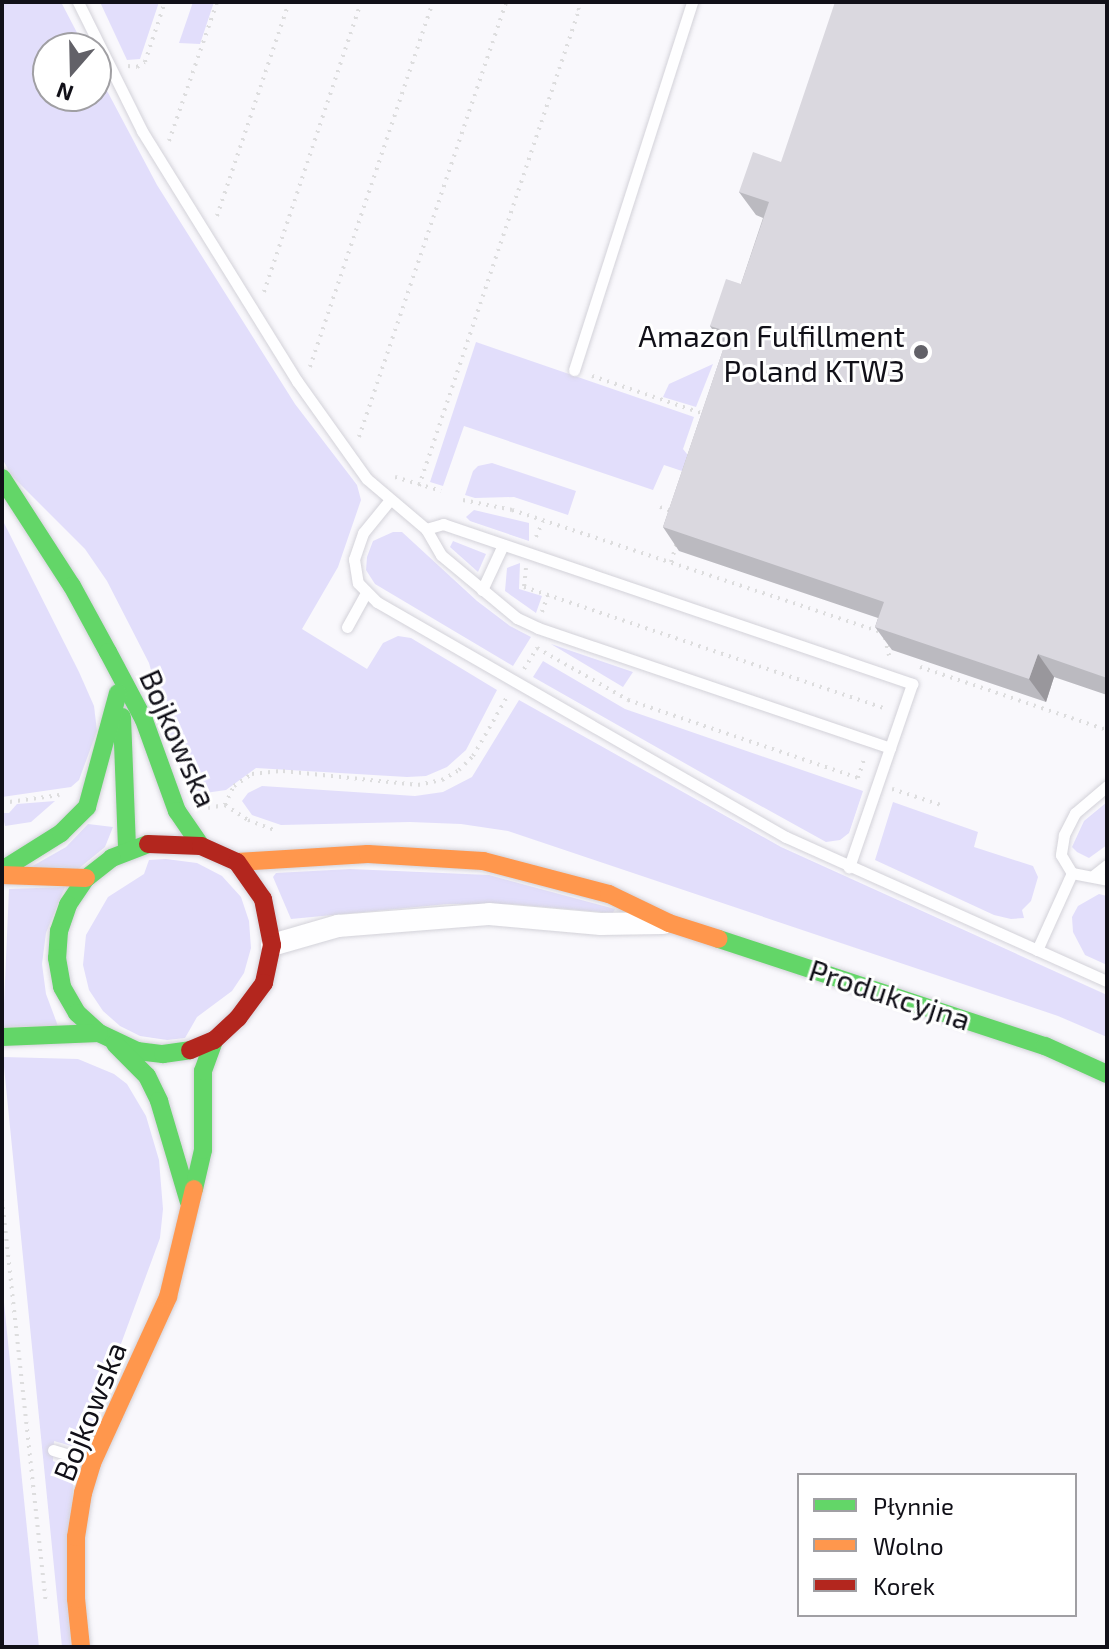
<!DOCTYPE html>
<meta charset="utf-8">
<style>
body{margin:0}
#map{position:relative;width:1109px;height:1649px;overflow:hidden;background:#f9f8fc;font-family:"Exo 2",sans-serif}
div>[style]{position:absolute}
.green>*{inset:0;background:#e2defb}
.path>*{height:4px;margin-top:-2px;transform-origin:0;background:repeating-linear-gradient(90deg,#ddddde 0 2px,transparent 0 8px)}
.roads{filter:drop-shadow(0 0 2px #d3d2d9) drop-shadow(0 0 2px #d3d2d9)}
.lane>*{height:11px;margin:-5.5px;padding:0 5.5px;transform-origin:5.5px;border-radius:5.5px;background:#fefeff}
.street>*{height:22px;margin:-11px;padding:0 11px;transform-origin:11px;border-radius:11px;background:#fefeff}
.fast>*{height:18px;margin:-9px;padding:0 9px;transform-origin:9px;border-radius:9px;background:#63d668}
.slow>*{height:18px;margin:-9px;padding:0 9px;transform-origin:9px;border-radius:9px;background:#ff974d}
.jam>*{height:18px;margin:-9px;padding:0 9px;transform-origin:9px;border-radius:9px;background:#b3261e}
.wall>*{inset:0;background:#bbbac0}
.shaded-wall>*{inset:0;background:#99979c}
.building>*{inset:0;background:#dad8df}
.dots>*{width:22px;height:22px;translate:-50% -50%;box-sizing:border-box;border:4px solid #fff;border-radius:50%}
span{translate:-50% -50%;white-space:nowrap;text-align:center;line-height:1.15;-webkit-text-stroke:6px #fff;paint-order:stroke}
.poi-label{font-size:30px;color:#111018}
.right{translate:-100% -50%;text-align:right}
.street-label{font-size:30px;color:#111018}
.frame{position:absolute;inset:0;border:4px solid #111018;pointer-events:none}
.legend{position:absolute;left:797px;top:1473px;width:280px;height:144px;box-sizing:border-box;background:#fff;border:2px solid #a09fa3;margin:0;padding:10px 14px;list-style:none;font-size:24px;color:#111018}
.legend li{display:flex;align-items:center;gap:16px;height:40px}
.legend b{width:40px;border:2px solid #a09fa3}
.north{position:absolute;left:32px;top:32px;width:80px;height:80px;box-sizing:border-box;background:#fff;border:2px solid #a09fa3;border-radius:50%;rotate:200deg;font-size:22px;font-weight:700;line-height:32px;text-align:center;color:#111018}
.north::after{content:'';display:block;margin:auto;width:28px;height:36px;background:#626168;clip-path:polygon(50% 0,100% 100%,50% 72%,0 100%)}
</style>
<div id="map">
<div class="green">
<i style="clip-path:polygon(2px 2px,61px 2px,85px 48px,48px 48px,48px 96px,96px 96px,96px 70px,157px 185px,295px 404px,357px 485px,361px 500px,338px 567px,302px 629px,367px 669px,383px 643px,398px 636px,411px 638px,497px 690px,466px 750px,447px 767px,426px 776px,407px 777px,256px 768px,226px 790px,191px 795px,174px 753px,149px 663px,107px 581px,85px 549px,11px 475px,2px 458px)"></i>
<i style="clip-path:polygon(100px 2px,159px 2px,140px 59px,127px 60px)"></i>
<i style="clip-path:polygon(193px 2px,214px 2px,200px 44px,179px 43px)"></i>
<i style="clip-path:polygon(476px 342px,694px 417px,683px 449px,695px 464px,691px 474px,664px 465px,653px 490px,464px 426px,443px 486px,430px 482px)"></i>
<i style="clip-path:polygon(713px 364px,696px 407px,663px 397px,669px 384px)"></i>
<i style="clip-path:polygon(492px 463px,576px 491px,568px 515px,514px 497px,475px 498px,465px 495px,473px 471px,478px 466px)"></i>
<i style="clip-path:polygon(474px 510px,529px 523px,529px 541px,470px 521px,466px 517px)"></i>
<i style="clip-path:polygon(2px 519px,79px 672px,94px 706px,97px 731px,79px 780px,71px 787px,2px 797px)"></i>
<i style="clip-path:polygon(393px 532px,402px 532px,477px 601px,510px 626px,531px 637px,513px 666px,375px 584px,366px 570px,367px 557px,373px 541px)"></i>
<i style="clip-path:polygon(453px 541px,486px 554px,478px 572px,450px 547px)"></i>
<i style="clip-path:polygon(520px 563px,519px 589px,542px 596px,536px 613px,505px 591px,507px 568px)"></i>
<i style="clip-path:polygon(551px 644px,633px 672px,623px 687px)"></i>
<i style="clip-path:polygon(543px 661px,625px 709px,863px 791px,849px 833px,840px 840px,826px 842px,732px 790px,533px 677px)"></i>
<i style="clip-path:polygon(519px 700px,781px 847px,1107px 995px,1107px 1037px,1058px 1016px,508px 831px,461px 824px,410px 822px,281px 825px,252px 815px,242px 801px,248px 793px,262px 786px,415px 796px,443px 792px,472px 777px)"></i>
<i style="clip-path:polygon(55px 801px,31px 822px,5px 826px,2px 813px,9px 813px,17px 804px)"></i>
<i style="clip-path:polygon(893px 802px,978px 832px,974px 847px,1033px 866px,1038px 877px,1031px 901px,1022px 910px,1024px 918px,1011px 919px,994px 915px,875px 860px)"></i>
<i style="clip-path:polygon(1107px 802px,1107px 845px,1089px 858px,1077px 852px,1072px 847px,1084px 821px)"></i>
<i style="clip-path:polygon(88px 824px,113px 827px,105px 847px,77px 870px,29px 868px,66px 847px)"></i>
<i style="clip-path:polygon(166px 859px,197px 863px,222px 876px,241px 897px,249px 921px,251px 948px,244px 973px,232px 991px,197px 1017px,185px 1038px,167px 1040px,140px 1036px,120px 1026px,103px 1011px,89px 990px,83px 965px,86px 935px,108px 897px,144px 874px,149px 860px)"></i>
<i style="clip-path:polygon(350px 869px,489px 875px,615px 909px,613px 913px,511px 904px,448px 904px,291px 919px,273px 877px,276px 873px)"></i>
<i style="clip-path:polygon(65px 887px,46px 933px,42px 964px,46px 994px,58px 1026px,3px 1027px,9px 889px)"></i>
<i style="clip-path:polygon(1099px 894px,1107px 896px,1107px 965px,1085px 955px,1073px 932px,1072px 917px,1078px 906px)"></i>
<i style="clip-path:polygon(3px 1057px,78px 1059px,114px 1074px,127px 1084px,146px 1116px,159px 1160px,163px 1209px,160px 1238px,118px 1352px,101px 1410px,86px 1443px,75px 1447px,54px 1441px,53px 1461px,68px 1468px,73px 1477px,71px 1647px,62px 1647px)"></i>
<i style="clip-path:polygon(2px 1283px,39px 1647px,2px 1647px)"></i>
</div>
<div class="path">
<i style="left:128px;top:66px;width:9px;rotate:6deg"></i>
<i style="left:137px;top:67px;width:9px;rotate:-32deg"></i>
<i style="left:145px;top:62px;width:63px;rotate:-71.6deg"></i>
<i style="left:169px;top:141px;width:147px;rotate:-70.9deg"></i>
<i style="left:217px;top:216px;width:226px;rotate:-71.4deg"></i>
<i style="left:264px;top:292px;width:306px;rotate:-71.5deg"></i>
<i style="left:310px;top:367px;width:385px;rotate:-71.4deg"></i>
<i style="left:592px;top:376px;width:118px;rotate:18.7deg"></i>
<i style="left:359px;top:437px;width:459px;rotate:-71.3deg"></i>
<i style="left:395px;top:477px;width:48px;rotate:16.9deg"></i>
<i style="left:419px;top:486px;width:502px;rotate:-71.42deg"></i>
<i style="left:579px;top:10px;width:9px;rotate:-111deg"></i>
<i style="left:463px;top:500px;width:50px;rotate:11.5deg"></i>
<i style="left:512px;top:510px;width:388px;rotate:18.3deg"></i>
<i style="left:660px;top:507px;width:14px;rotate:21deg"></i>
<i style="left:536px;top:537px;width:17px;rotate:-66deg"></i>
<i style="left:671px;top:562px;width:21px;rotate:-73deg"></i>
<i style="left:526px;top:568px;width:19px;rotate:96deg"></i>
<i style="left:524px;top:587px;width:379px;rotate:18.6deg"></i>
<i style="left:542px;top:612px;width:18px;rotate:-71deg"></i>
<i style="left:885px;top:638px;width:18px;rotate:77deg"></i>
<i style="left:920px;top:667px;width:197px;rotate:18.6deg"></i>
<i style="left:524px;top:669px;width:25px;rotate:-58deg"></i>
<i style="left:537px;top:648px;width:105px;rotate:29.7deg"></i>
<i style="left:628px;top:700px;width:246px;rotate:18.7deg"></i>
<i style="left:858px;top:778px;width:23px;rotate:-72deg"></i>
<i style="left:892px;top:789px;width:52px;rotate:18.1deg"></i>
<i style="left:2px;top:803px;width:58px;rotate:-8deg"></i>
<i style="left:225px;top:805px;width:21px;rotate:-65deg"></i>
<i style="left:234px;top:786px;width:22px;rotate:-34deg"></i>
<i style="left:252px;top:774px;width:31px;rotate:-6deg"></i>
<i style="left:283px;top:771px;width:136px;rotate:5.9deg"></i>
<i style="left:418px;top:785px;width:25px;rotate:-12deg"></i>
<i style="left:442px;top:780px;width:20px;rotate:-30deg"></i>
<i style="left:459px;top:770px;width:20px;rotate:-45deg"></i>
<i style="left:473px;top:756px;width:68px;rotate:-60deg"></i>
<i style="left:208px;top:808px;width:17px;rotate:-10deg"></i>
<i style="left:225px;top:805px;width:27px;rotate:33deg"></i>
<i style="left:248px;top:820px;width:30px;rotate:21deg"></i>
<i style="left:2px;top:1199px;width:405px;rotate:83.8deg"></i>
</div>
<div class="roads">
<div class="lane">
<i style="left:78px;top:2px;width:144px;rotate:63.6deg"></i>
<i style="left:142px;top:131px;width:294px;rotate:58.2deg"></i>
<i style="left:297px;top:381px;width:120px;rotate:54.5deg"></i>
<i style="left:367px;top:479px;width:77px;rotate:40.3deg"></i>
<i style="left:426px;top:529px;width:30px;rotate:60deg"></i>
<i style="left:441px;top:555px;width:99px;rotate:39.7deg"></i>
<i style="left:517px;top:618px;width:23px;rotate:25deg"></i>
<i style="left:538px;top:628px;width:372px;rotate:18.8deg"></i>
<i style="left:574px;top:370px;width:386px;rotate:-72.2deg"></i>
<i style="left:389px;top:501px;width:41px;rotate:129.1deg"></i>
<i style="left:363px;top:533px;width:28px;rotate:109deg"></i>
<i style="left:354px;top:559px;width:24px;rotate:81deg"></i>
<i style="left:358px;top:583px;width:27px;rotate:45deg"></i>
<i style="left:377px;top:602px;width:472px;rotate:29.9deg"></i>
<i style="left:786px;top:837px;width:352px;rotate:24.2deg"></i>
<i style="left:426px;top:529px;width:18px;rotate:-16deg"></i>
<i style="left:443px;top:524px;width:496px;rotate:18.8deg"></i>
<i style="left:912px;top:684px;width:194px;rotate:109deg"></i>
<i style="left:482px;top:590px;width:50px;rotate:-65deg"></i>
<i style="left:347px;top:627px;width:39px;rotate:-61deg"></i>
<i style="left:1107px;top:786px;width:42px;rotate:139.8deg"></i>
<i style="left:1075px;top:813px;width:25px;rotate:117deg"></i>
<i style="left:1064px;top:835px;width:20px;rotate:99deg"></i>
<i style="left:1061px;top:855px;width:21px;rotate:59deg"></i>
<i style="left:1072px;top:873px;width:36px;rotate:11deg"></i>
<i style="left:1094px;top:875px;width:16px;rotate:-38deg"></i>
<i style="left:1037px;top:950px;width:85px;rotate:-65.6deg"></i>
<i style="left:53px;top:1450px;width:41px;rotate:17.1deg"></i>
</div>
<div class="street">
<i style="left:272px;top:945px;width:69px;rotate:-16.1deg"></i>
<i style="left:338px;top:926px;width:151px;rotate:-4.5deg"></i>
<i style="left:489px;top:914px;width:112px;rotate:5.1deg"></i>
<i style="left:601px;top:924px;width:62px;rotate:-0.9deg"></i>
</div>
<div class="fast">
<i style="left:2px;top:478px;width:129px;rotate:57.1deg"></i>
<i style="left:72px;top:586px;width:75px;rotate:61.4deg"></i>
<i style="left:108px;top:652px;width:77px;rotate:62.1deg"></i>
<i style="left:144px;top:720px;width:97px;rotate:70.1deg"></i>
<i style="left:177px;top:811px;width:42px;rotate:55.6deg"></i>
<i style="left:122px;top:717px;width:133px;rotate:87.8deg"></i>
<i style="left:148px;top:844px;width:39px;rotate:159deg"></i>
<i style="left:112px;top:858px;width:33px;rotate:142deg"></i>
<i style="left:86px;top:878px;width:32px;rotate:124deg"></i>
<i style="left:68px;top:905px;width:28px;rotate:109deg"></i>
<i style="left:59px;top:931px;width:27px;rotate:94deg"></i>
<i style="left:57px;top:958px;width:29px;rotate:80deg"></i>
<i style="left:62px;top:987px;width:30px;rotate:60deg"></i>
<i style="left:77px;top:1013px;width:30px;rotate:42deg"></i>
<i style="left:99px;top:1033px;width:42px;rotate:25.3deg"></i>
<i style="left:137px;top:1051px;width:26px;rotate:7deg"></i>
<i style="left:163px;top:1054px;width:27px;rotate:-8deg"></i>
<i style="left:2px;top:870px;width:70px;rotate:-32.1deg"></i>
<i style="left:61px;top:833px;width:37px;rotate:-45deg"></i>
<i style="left:87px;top:807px;width:118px;rotate:-74.8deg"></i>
<i style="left:719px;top:939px;width:343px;rotate:18.2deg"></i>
<i style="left:1045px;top:1046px;width:68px;rotate:24.3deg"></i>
<i style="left:2px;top:1037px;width:97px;rotate:-2.4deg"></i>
<i style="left:115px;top:1044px;width:45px;rotate:45deg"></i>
<i style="left:147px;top:1076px;width:28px;rotate:64deg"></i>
<i style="left:159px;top:1101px;width:105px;rotate:73.5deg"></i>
<i style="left:194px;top:1189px;width:40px;rotate:-77deg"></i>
<i style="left:203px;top:1150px;width:79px;rotate:-90deg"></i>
<i style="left:203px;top:1071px;width:33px;rotate:-70deg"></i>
</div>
<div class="slow">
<i style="left:237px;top:862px;width:131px;rotate:-3.5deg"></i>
<i style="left:368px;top:854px;width:115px;rotate:3.5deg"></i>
<i style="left:483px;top:861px;width:130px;rotate:14.7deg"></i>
<i style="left:609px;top:894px;width:67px;rotate:25.8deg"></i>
<i style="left:669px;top:923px;width:52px;rotate:17.7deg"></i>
<i style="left:2px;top:875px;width:84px;rotate:2deg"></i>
<i style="left:81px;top:1647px;width:48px;rotate:-95.9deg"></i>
<i style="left:76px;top:1599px;width:62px;rotate:-90deg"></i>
<i style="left:76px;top:1537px;width:45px;rotate:-81deg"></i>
<i style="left:83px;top:1493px;width:31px;rotate:-73deg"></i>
<i style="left:92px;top:1463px;width:183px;rotate:-65.4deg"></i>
<i style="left:168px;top:1297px;width:111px;rotate:-76.5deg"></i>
</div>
<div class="jam">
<i style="left:148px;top:844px;width:53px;rotate:2.2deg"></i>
<i style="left:201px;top:846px;width:39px;rotate:24deg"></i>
<i style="left:237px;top:862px;width:45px;rotate:54.9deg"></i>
<i style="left:263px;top:899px;width:47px;rotate:78.9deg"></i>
<i style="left:272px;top:945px;width:39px;rotate:102deg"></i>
<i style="left:264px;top:983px;width:44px;rotate:126.6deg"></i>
<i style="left:238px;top:1018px;width:33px;rotate:137deg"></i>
<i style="left:214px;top:1040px;width:26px;rotate:157deg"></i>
</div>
</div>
<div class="wall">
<i style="clip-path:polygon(1107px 2px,1107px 695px,1054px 677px,1046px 702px,892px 650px,875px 627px,878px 618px,679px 551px,663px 527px,724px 347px,710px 326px,741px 284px,763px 218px,756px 215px,739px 192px,781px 162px)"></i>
</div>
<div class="shaded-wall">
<i style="clip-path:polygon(1038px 654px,1054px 677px,1046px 702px,1029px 679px)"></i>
</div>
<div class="building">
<i style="clip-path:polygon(835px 2px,1107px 2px,1107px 678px,1038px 654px,1029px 679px,875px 627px,884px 602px,663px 527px,729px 332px,710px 326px,726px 279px,741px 284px,769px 202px,739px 192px,753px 152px,781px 162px)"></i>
</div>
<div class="dots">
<i style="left:921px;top:352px;background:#626168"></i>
</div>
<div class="poi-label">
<span class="right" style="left:905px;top:352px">Amazon Fulfillment<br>Poland KTW3</span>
</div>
<div class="street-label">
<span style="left:179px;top:738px;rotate:66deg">Bojkowska</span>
<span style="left:890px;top:994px;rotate:18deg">Produkcyjna</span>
<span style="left:89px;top:1411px;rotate:-68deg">Bojkowska</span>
</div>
<div class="frame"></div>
<ul class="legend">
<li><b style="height:10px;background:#63d668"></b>Płynnie</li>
<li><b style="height:10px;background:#ff974d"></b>Wolno</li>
<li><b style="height:10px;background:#b3261e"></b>Korek</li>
</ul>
<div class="north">N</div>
</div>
